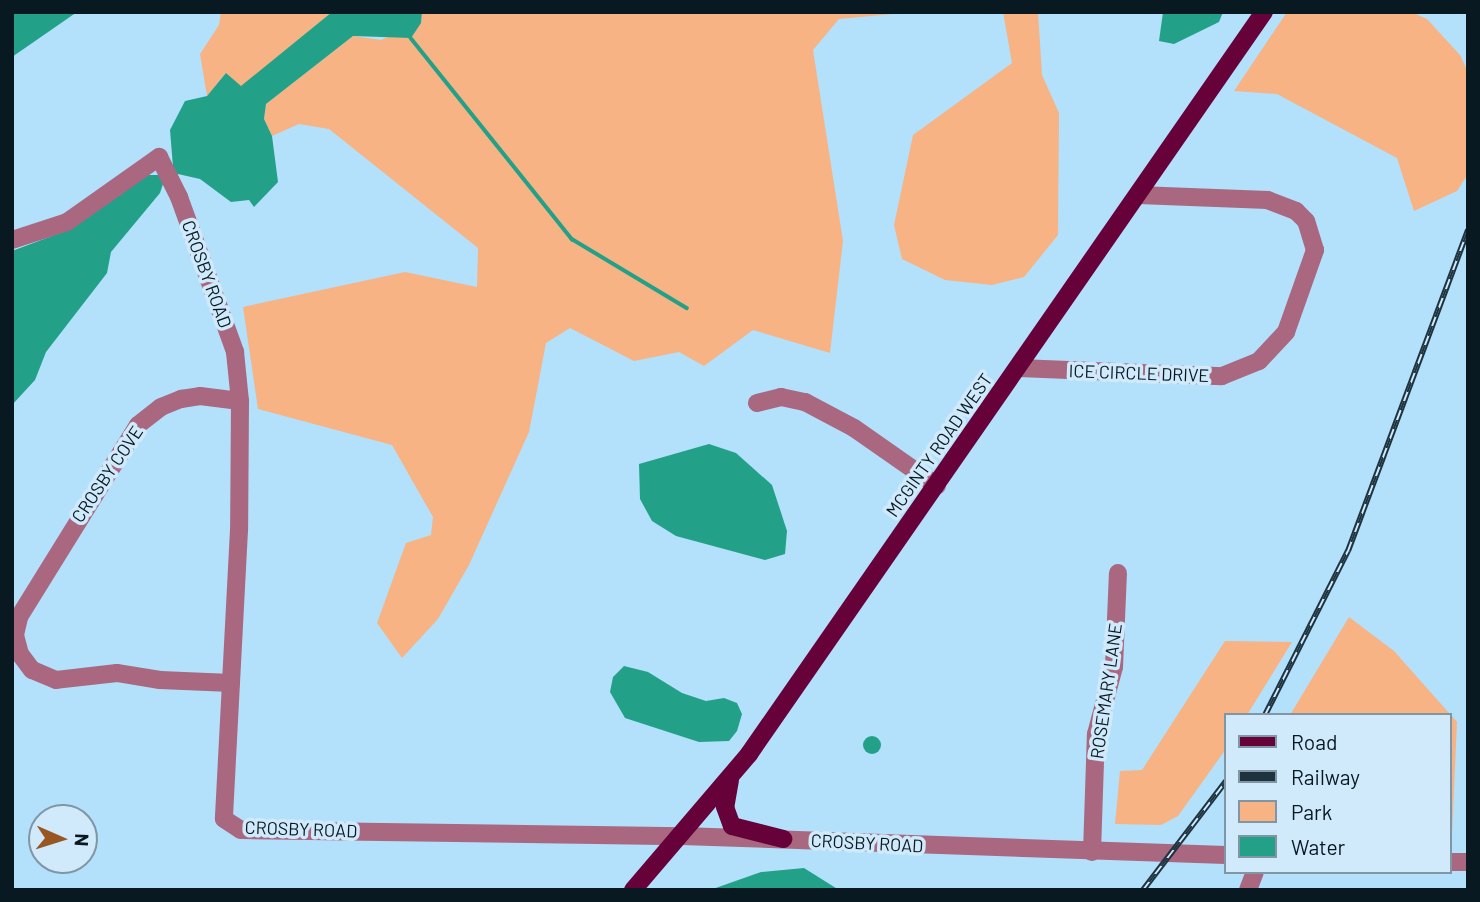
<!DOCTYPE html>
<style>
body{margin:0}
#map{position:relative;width:1480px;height:902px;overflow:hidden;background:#b3e0fb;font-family:Barlow,sans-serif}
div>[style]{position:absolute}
.green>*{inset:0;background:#f7b384}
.water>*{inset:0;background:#22a188}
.round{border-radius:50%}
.stream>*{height:3.5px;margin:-1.75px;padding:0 1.75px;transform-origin:1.75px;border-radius:1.75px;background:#22a188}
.minor>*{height:18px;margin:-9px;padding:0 9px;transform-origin:9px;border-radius:9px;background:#a96780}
.major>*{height:18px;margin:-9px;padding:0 9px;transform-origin:9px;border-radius:9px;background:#660139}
.rail>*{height:6px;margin-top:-3px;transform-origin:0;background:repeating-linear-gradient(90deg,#d0eafb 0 10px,#1e333e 0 20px);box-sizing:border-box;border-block:2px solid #1e333e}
span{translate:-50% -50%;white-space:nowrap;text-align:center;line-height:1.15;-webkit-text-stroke:7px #d0eafb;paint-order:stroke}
.street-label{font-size:18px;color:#081922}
.frame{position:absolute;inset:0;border:14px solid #081922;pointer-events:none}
.legend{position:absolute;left:1224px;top:713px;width:228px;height:161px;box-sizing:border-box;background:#d0eafb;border:2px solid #8096a4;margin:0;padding:9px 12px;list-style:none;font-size:21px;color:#081922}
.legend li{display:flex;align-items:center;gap:14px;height:35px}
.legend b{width:35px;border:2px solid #8096a4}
.north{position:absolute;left:28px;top:804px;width:70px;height:70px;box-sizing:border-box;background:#d0eafb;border:2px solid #8096a4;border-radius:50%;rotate:93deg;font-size:19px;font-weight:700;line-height:28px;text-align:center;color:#081922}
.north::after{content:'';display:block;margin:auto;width:24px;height:32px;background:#975622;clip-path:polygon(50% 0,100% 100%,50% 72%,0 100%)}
</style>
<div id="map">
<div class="green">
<i style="clip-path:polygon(221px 12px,332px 12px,241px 87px,226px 73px,207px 96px,200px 54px,219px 25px)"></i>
<i style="clip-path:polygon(422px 12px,914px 12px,839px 19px,813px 50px,843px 241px,830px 353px,753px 330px,704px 366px,679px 352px,634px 361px,570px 328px,546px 343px,529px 432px,469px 565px,438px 619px,402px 658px,377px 623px,406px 543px,431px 535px,433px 517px,392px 445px,258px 409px,243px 307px,405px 272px,477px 287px,478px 248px,329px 129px,299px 124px,272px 136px,264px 119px,266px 104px,353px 36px,381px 40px,421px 23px)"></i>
<i style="clip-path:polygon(1003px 12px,1038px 12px,1042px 75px,1059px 113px,1058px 235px,1024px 277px,992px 285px,945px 280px,902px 259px,894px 225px,913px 135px,1012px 63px)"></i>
<i style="clip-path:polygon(1287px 12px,1411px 12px,1427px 19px,1460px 55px,1468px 72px,1468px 174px,1457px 191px,1414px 211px,1397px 158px,1277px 94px,1234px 91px)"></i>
<i style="clip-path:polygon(1349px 617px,1394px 651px,1457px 722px,1452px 835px,1450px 715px,1290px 715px)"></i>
<i style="clip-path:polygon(1225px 641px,1292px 642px,1247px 715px,1226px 715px,1226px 749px,1178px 816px,1161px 825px,1115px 824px,1120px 771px,1142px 770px)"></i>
</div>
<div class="water">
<i style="clip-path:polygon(12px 12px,77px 12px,12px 57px)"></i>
<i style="clip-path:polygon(332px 12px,422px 12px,421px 23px,411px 38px,353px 36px,266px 104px,264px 119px,272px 136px,278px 182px,254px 207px,249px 200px,231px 202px,200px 179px,178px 174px,164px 181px,160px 193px,111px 252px,107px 273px,46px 352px,35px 380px,12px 405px,12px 251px,68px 230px,146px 175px,160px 175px,173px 167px,170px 130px,185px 101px,207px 96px,226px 73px,241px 86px)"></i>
<i style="clip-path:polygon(1163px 12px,1223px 12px,1219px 22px,1174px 44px,1159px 41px)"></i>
<i style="clip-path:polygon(709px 444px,736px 453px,772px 485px,787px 531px,785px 554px,765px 560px,676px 536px,652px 521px,640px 499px,639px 464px)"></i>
<i style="clip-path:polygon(624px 666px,648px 672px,682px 693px,706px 701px,724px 698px,737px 703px,742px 714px,737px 731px,729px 741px,699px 742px,625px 718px,610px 692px,613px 677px)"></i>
<i class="round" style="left:863px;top:736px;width:18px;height:18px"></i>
<i style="clip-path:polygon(804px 868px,839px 890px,710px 890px,761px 872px)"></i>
</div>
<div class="stream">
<i style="left:411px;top:38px;width:258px;rotate:51.3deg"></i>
<i style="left:572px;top:239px;width:134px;rotate:31deg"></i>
</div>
<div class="minor">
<i style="left:12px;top:240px;width:58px;rotate:-18.1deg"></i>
<i style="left:67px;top:222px;width:113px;rotate:-35.2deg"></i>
<i style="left:159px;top:157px;width:45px;rotate:63.4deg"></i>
<i style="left:179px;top:197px;width:165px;rotate:70.1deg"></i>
<i style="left:235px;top:352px;width:49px;rotate:84.2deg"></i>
<i style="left:240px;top:401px;width:129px;rotate:90.4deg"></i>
<i style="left:239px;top:530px;width:289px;rotate:93deg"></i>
<i style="left:224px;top:819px;width:20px;rotate:33deg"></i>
<i style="left:241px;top:830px;width:441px;rotate:0.8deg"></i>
<i style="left:682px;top:836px;width:544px;rotate:2deg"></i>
<i style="left:1019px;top:368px;width:203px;rotate:2.3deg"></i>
<i style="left:1222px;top:376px;width:40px;rotate:-22deg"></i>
<i style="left:1259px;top:361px;width:40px;rotate:-47deg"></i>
<i style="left:1286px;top:332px;width:87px;rotate:-70.5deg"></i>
<i style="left:1315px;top:250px;width:30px;rotate:-107deg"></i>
<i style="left:1306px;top:221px;width:14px;rotate:-135deg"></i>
<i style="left:1296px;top:211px;width:30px;rotate:-159deg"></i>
<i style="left:1268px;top:200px;width:130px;rotate:-177.8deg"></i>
<i style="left:757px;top:403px;width:25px;rotate:-14deg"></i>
<i style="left:781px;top:397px;width:25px;rotate:12deg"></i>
<i style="left:805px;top:402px;width:55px;rotate:28deg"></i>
<i style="left:854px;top:428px;width:101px;rotate:34.9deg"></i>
<i style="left:231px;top:683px;width:71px;rotate:-177.6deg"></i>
<i style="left:160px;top:680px;width:44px;rotate:-170.8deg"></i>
<i style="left:117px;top:673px;width:61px;rotate:173.5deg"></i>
<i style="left:56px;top:680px;width:26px;rotate:-157deg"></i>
<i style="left:32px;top:670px;width:20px;rotate:-127deg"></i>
<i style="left:20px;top:654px;width:20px;rotate:-105deg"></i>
<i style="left:15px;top:635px;width:18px;rotate:-77deg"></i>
<i style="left:19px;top:617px;width:226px;rotate:-58.2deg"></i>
<i style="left:138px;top:425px;width:29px;rotate:-38deg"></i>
<i style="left:161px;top:407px;width:22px;rotate:-22deg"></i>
<i style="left:181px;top:399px;width:19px;rotate:-9deg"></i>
<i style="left:200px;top:396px;width:40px;rotate:7.1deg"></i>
<i style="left:1092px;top:852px;width:118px;rotate:-88.1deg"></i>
<i style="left:1096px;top:734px;width:69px;rotate:-75deg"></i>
<i style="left:1114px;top:667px;width:94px;rotate:-87.6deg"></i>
<i style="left:1450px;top:862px;width:18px"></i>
<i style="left:1248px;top:890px;width:19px;rotate:-69deg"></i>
</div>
<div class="major">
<i style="left:730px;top:780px;width:27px;rotate:100deg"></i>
<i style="left:725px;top:807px;width:20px;rotate:70deg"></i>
<i style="left:732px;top:826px;width:53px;rotate:14.3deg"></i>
<i style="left:633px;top:890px;width:179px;rotate:-49.5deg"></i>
<i style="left:749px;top:754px;width:903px;rotate:-55.24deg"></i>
</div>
<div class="rail">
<i style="left:1265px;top:715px;width:184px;rotate:-63.2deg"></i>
<i style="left:1348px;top:551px;width:343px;rotate:-69.5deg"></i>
<i style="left:1143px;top:890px;width:137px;rotate:-52.7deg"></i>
</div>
<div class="street-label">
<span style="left:207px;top:274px;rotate:70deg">CROSBY ROAD</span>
<span style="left:1139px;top:373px;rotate:2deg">ICE CIRCLE DRIVE</span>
<span style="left:939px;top:445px;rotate:-55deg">MCGINTY ROAD WEST</span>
<span style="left:107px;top:474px;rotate:-56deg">CROSBY COVE</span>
<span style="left:1106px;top:691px;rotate:-82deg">ROSEMARY LANE</span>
<span style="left:301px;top:829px;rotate:2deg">CROSBY ROAD</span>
<span style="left:867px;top:843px;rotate:3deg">CROSBY ROAD</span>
</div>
<div class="frame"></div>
<ul class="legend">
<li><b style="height:9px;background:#660139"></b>Road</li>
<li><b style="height:9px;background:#1e333e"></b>Railway</li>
<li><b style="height:19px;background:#f7b384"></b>Park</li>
<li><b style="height:19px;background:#22a188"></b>Water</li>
</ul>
<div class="north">N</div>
</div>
